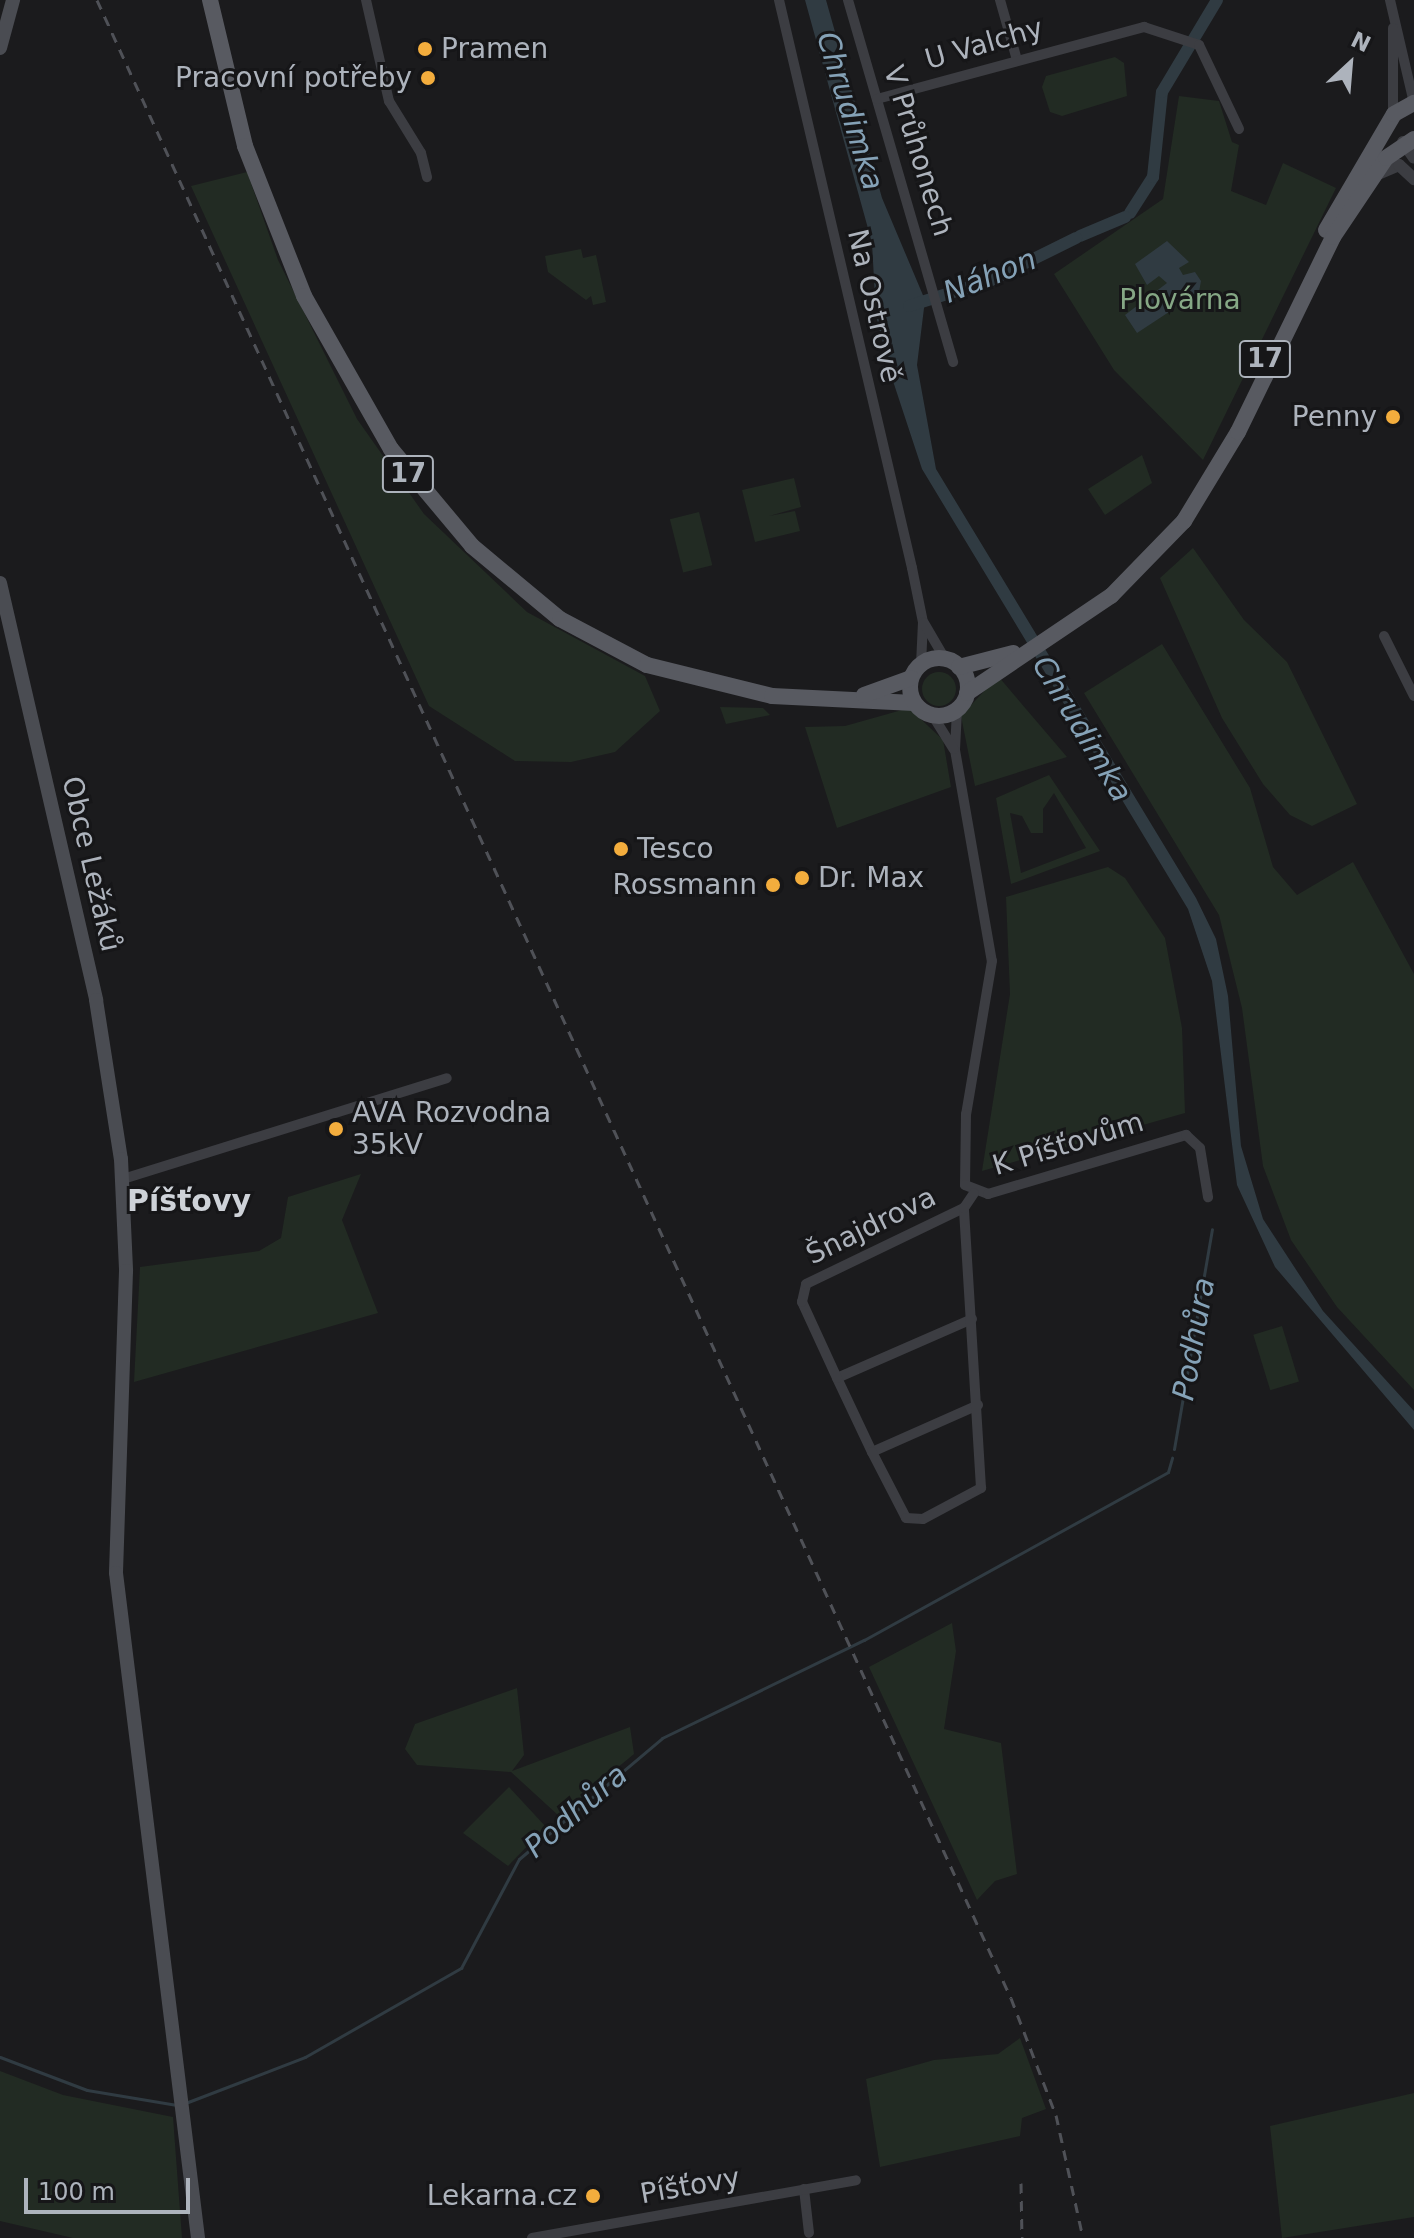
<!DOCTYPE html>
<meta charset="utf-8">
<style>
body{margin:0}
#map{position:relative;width:1414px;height:2238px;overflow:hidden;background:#1b1b1d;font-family:"DejaVu Sans",sans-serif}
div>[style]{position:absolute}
.green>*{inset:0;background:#222b23;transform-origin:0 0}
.round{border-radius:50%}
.water>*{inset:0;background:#303b42}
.stream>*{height:3px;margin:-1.5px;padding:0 1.5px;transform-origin:1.5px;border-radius:1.5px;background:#303b42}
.canal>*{height:12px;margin:-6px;padding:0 6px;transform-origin:6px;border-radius:6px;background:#303b42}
.minor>*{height:10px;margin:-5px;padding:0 5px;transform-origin:5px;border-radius:5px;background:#3c3d42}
.tertiary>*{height:12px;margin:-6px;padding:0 6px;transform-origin:6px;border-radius:6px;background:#3c3d42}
.secondary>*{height:14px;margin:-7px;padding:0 7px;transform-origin:7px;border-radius:7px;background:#4a4c52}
.primary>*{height:16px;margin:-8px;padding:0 8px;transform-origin:8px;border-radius:8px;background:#585a61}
.primary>.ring{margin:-8px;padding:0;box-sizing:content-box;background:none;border:16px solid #585a61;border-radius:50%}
.rail>*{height:3px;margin-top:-1.5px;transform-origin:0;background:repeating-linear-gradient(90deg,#4f5157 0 10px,transparent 0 18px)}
.dots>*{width:22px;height:22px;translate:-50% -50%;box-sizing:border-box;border:4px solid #161618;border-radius:50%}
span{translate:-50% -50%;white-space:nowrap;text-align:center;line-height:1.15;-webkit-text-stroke:6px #161618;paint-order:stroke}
.shield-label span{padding:2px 6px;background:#161618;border:2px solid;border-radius:6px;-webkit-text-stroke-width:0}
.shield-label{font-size:26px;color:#adb3bc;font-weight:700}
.street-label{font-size:28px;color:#adb3bc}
.poi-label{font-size:28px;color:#adb3bc}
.left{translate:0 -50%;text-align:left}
.right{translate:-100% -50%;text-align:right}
.park-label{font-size:28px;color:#85a785}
.water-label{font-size:30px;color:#85a2b7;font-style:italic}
.neighbourhood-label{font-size:30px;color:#ced2d8;font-weight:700}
.north{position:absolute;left:1310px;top:24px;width:80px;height:80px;-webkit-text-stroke:6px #161618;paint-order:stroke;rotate:26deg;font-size:22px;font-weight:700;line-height:32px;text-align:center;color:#adb3bc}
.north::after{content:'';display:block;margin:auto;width:28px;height:36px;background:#adb3bc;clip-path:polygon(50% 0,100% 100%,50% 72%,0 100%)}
.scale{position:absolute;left:24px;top:2178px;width:166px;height:36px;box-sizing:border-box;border:4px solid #adb3bc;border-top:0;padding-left:10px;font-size:24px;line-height:28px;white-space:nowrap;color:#adb3bc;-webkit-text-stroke:6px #161618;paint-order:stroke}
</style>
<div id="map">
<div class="green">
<i style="clip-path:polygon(1115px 57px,1124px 63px,1127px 96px,1062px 116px,1050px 112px,1042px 87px,1046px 76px)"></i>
<i style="clip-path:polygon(1179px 96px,1219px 101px,1232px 142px,1239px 145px,1231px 191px,1266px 205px,1283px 163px,1336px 188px,1203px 460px,1114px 370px,1054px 274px,1163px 199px)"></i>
<i style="clip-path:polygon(247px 172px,278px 260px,357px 419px,424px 514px,527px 612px,645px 676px,660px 711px,615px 752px,571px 762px,515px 761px,429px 706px,191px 186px)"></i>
<i style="clip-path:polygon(581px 249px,583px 258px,596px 255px,606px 302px,593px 305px,591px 296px,586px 300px,548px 272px,545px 256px)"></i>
<i style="clip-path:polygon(1142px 455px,1152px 483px,1105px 515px,1088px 489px)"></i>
<i style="clip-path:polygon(794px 478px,801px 507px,769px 516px,795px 511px,800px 531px,755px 542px,742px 490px)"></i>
<i style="left:699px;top:512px;width:55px;height:30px;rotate:76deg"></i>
<i style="clip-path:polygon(1193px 548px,1244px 620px,1287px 662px,1357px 804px,1312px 826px,1290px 815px,1263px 784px,1222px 718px,1160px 578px)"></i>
<i style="clip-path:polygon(1162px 644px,1250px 788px,1273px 867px,1297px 895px,1353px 862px,1414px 974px,1414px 1390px,1337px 1307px,1291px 1240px,1263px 1166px,1242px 1008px,1219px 915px,1084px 693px)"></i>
<i class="round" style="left:922px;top:672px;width:34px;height:34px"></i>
<i style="clip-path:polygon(998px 676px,1067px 757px,975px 786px,961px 716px)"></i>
<i style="clip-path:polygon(720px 707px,763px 708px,770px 715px,726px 724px)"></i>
<i style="clip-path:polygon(909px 708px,943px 740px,951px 787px,837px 828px,805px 727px,845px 726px)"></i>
<i style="clip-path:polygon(evenodd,1049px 775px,1100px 851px,1011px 884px,996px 798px,1049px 775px,1054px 793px,1086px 848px,1021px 873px,1010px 813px,1022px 816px,1031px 833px,1043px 833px,1043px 809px,1054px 793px)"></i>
<i style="clip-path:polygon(1108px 867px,1125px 878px,1165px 938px,1182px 1028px,1185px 1113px,982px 1171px,1010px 994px,1006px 897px)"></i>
<i style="clip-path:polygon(361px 1174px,342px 1220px,378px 1313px,134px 1382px,140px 1267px,259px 1251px,281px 1238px,288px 1197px)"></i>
<i style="left:1282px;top:1326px;width:58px;height:30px;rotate:73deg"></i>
<i style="clip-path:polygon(952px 1623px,956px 1651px,944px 1729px,1001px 1743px,1017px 1874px,995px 1881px,977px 1900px,869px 1667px)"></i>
<i style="clip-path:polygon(517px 1688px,524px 1755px,512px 1771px,630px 1727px,634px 1754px,559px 1816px,511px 1772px,417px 1765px,405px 1749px,415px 1724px)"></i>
<i style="clip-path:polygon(509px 1787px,546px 1827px,508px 1866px,463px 1833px)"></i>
<i style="clip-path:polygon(1020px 2038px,1046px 2109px,1022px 2118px,1020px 2136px,880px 2167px,866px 2079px,934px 2060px,998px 2054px)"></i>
<i style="clip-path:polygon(0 2071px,63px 2095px,173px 2117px,182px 2238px,73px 2238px,0 2221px)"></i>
<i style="clip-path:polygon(1414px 2093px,1414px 2217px,1282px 2238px,1270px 2126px)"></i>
</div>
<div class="water">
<i style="clip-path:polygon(805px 0,826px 0,882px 198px,925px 300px,917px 365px,936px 469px,1196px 898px,1216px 939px,1228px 996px,1241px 1146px,1263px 1219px,1323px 1311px,1414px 1411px,1414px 1430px,1275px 1267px,1237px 1185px,1212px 981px,1188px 909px,922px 469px,892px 378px,876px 316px,872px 243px)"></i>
<i style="clip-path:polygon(1167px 241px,1189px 262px,1179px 268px,1183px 275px,1195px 272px,1201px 281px,1199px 292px,1169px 303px,1172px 310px,1137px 333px,1125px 315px,1167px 283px,1159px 276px,1147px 285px,1135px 264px)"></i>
</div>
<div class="stream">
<i style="left:1174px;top:1449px;width:223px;rotate:-80.2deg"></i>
<i style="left:0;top:2057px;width:93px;rotate:20.8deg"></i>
<i style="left:87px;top:2090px;width:91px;rotate:9.5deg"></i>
<i style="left:188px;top:2102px;width:125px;rotate:-21deg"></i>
<i style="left:305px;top:2057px;width:180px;rotate:-29.7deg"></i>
<i style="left:461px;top:1968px;width:123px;rotate:-62deg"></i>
<i style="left:519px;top:1859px;width:187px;rotate:-40.2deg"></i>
<i style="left:662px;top:1738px;width:225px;rotate:-25.9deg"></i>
<i style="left:864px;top:1640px;width:347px;rotate:-28.9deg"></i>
<i style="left:1168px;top:1472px;width:15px;rotate:-74deg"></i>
</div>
<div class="canal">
<i style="left:1130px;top:213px;width:43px;rotate:-57.4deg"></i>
<i style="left:1153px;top:177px;width:85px;rotate:-84deg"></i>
<i style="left:1162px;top:92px;width:107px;rotate:-59.1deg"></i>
<i style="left:1080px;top:236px;width:49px;rotate:-22.9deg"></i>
<i style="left:909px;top:306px;width:86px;rotate:-17.6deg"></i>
<i style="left:991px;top:280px;width:95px;rotate:-26.3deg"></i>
</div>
<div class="minor">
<i style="left:366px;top:0;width:104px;rotate:77.2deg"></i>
<i style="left:389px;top:101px;width:61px;rotate:58.4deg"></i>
<i style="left:421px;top:153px;width:25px;rotate:76deg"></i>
<i style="left:779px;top:0;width:583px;rotate:76.82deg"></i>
<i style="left:912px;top:568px;width:55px;rotate:78.5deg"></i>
<i style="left:923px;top:622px;width:42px;rotate:92.7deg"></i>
<i style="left:848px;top:0;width:377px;rotate:73.8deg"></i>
<i style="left:1000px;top:0;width:62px;rotate:74.2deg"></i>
<i style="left:1390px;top:0;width:106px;rotate:76.9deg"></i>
<i style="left:1393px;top:28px;width:87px;rotate:90deg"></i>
<i style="left:877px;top:99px;width:277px;rotate:-15.1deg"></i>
<i style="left:1144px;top:27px;width:58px;rotate:18.1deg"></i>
<i style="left:1199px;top:45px;width:93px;rotate:64.5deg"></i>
<i style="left:924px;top:623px;width:42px;rotate:59.7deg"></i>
<i style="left:1384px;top:636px;width:67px;rotate:63.4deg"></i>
<i style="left:957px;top:710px;width:40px;rotate:92.9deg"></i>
<i style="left:955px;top:750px;width:214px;rotate:80.1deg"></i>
<i style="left:992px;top:961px;width:155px;rotate:99.6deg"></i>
<i style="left:966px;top:1114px;width:71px;rotate:90.8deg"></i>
<i style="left:965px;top:1185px;width:25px;rotate:21deg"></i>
<i style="left:988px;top:1194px;width:207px;rotate:-16.6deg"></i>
<i style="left:1186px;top:1135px;width:19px;rotate:43deg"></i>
<i style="left:1200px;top:1148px;width:50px;rotate:80.7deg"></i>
<i style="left:933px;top:716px;width:39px;rotate:58deg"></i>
<i style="left:123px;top:1179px;width:339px;rotate:-17.3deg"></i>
<i style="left:972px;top:1319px;width:147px;rotate:156.4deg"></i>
<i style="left:837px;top:1378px;width:82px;rotate:64.7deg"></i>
<i style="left:872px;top:1452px;width:116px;rotate:-23.9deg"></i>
<i style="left:837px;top:1378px;width:84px;rotate:-114.7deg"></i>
<i style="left:802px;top:1302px;width:18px;rotate:-77deg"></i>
<i style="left:806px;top:1284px;width:175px;rotate:-25.7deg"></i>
<i style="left:872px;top:1452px;width:74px;rotate:62.7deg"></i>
<i style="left:906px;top:1518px;width:17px;rotate:3deg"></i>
<i style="left:923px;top:1519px;width:66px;rotate:-28.1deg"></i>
<i style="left:981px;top:1488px;width:281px;rotate:-93.5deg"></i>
<i style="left:964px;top:1208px;width:18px;rotate:-56deg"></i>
<i style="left:804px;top:2189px;width:44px;rotate:83.5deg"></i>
<i style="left:532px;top:2238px;width:329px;rotate:-10.1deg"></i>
</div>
<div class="tertiary">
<i style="left:1403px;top:142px;width:19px;rotate:55deg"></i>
<i style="left:1378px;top:174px;width:23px;rotate:-23deg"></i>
<i style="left:1399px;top:165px;width:21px;rotate:43deg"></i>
</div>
<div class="secondary">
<i style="left:0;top:48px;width:50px;rotate:-74.8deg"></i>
<i style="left:0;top:583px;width:428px;rotate:77deg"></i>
<i style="left:96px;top:1000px;width:161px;rotate:81.1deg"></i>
<i style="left:121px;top:1159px;width:112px;rotate:87.4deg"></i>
<i style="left:126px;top:1271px;width:302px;rotate:91.9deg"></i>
<i style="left:116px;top:1573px;width:670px;rotate:82.97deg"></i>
</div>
<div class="primary">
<i style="left:210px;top:0;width:150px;rotate:76.5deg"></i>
<i style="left:245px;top:146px;width:161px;rotate:68.5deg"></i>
<i style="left:304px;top:296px;width:176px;rotate:60.4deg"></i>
<i style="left:391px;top:449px;width:126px;rotate:50.1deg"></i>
<i style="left:472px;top:546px;width:114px;rotate:39.7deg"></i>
<i style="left:560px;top:619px;width:98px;rotate:27.9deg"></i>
<i style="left:647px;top:665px;width:129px;rotate:13.9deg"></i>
<i style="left:772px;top:696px;width:142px;rotate:2.8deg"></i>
<i style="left:1326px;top:230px;width:134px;rotate:-59.6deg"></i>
<i style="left:1394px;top:114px;width:23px;rotate:-29deg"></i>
<i class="ring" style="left:910px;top:658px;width:42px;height:42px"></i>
<i style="left:959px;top:667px;width:56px;rotate:-14.5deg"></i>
<i style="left:967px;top:693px;width:174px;rotate:-34deg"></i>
<i style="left:1111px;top:596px;width:105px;rotate:-45.8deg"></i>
<i style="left:1184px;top:521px;width:104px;rotate:-58.8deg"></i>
<i style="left:1238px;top:432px;width:217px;rotate:-64deg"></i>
<i style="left:1333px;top:237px;width:95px;rotate:-56.1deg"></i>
<i style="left:1386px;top:158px;width:34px;rotate:-34deg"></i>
<i style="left:864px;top:695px;width:50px;rotate:-19.9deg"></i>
</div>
<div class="rail">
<i style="left:97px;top:0;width:2197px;rotate:65.42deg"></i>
<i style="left:1011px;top:1998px;width:125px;rotate:69deg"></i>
<i style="left:1056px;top:2115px;width:126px;rotate:77.6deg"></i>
<i style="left:1021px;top:2183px;width:55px;rotate:89deg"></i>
</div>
<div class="dots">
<i style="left:425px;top:49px;background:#f3ad3d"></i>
<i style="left:428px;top:78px;background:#f3ad3d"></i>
<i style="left:1393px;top:417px;background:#f3ad3d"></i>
<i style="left:621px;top:849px;background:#f3ad3d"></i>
<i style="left:802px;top:878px;background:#f3ad3d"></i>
<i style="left:773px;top:885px;background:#f3ad3d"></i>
<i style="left:336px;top:1129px;background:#f3ad3d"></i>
<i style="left:593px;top:2196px;background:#f3ad3d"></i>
</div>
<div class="shield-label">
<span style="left:1265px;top:359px">17</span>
<span style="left:408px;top:474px">17</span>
</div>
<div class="street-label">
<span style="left:984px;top:44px;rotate:-16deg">U Valchy</span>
<span style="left:918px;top:151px;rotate:73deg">V Průhonech</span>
<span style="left:874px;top:306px;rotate:77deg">Na Ostrově</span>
<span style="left:91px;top:864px;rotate:77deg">Obce Ležáků</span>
<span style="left:1068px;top:1144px;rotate:-17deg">K Píšťovům</span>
<span style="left:871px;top:1226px;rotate:-26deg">Šnajdrova</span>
<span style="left:690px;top:2186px;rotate:-10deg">Píšťovy</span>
</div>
<div class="poi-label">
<span class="left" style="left:441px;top:49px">Pramen</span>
<span class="right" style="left:412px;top:78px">Pracovní potřeby</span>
<span class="right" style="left:1377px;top:417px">Penny</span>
<span class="left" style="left:637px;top:849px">Tesco</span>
<span class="left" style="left:818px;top:878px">Dr. Max</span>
<span class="right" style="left:757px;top:885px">Rossmann</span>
<span class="left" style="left:352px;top:1129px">AVA Rozvodna<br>35kV</span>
<span class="right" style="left:577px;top:2196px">Lekarna.cz</span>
</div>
<div class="park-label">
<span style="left:1180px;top:300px">Plovárna</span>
</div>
<div class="water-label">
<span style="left:850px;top:111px;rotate:73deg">Chrudimka</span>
<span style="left:990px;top:276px;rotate:-22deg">Náhon</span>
<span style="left:1082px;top:729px;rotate:59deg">Chrudimka</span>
<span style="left:1194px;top:1339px;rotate:-80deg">Podhůra</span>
<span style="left:576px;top:1811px;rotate:-41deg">Podhůra</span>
</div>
<div class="neighbourhood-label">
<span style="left:189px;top:1201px">Píšťovy</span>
</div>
<div class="north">N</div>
<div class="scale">100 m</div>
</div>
